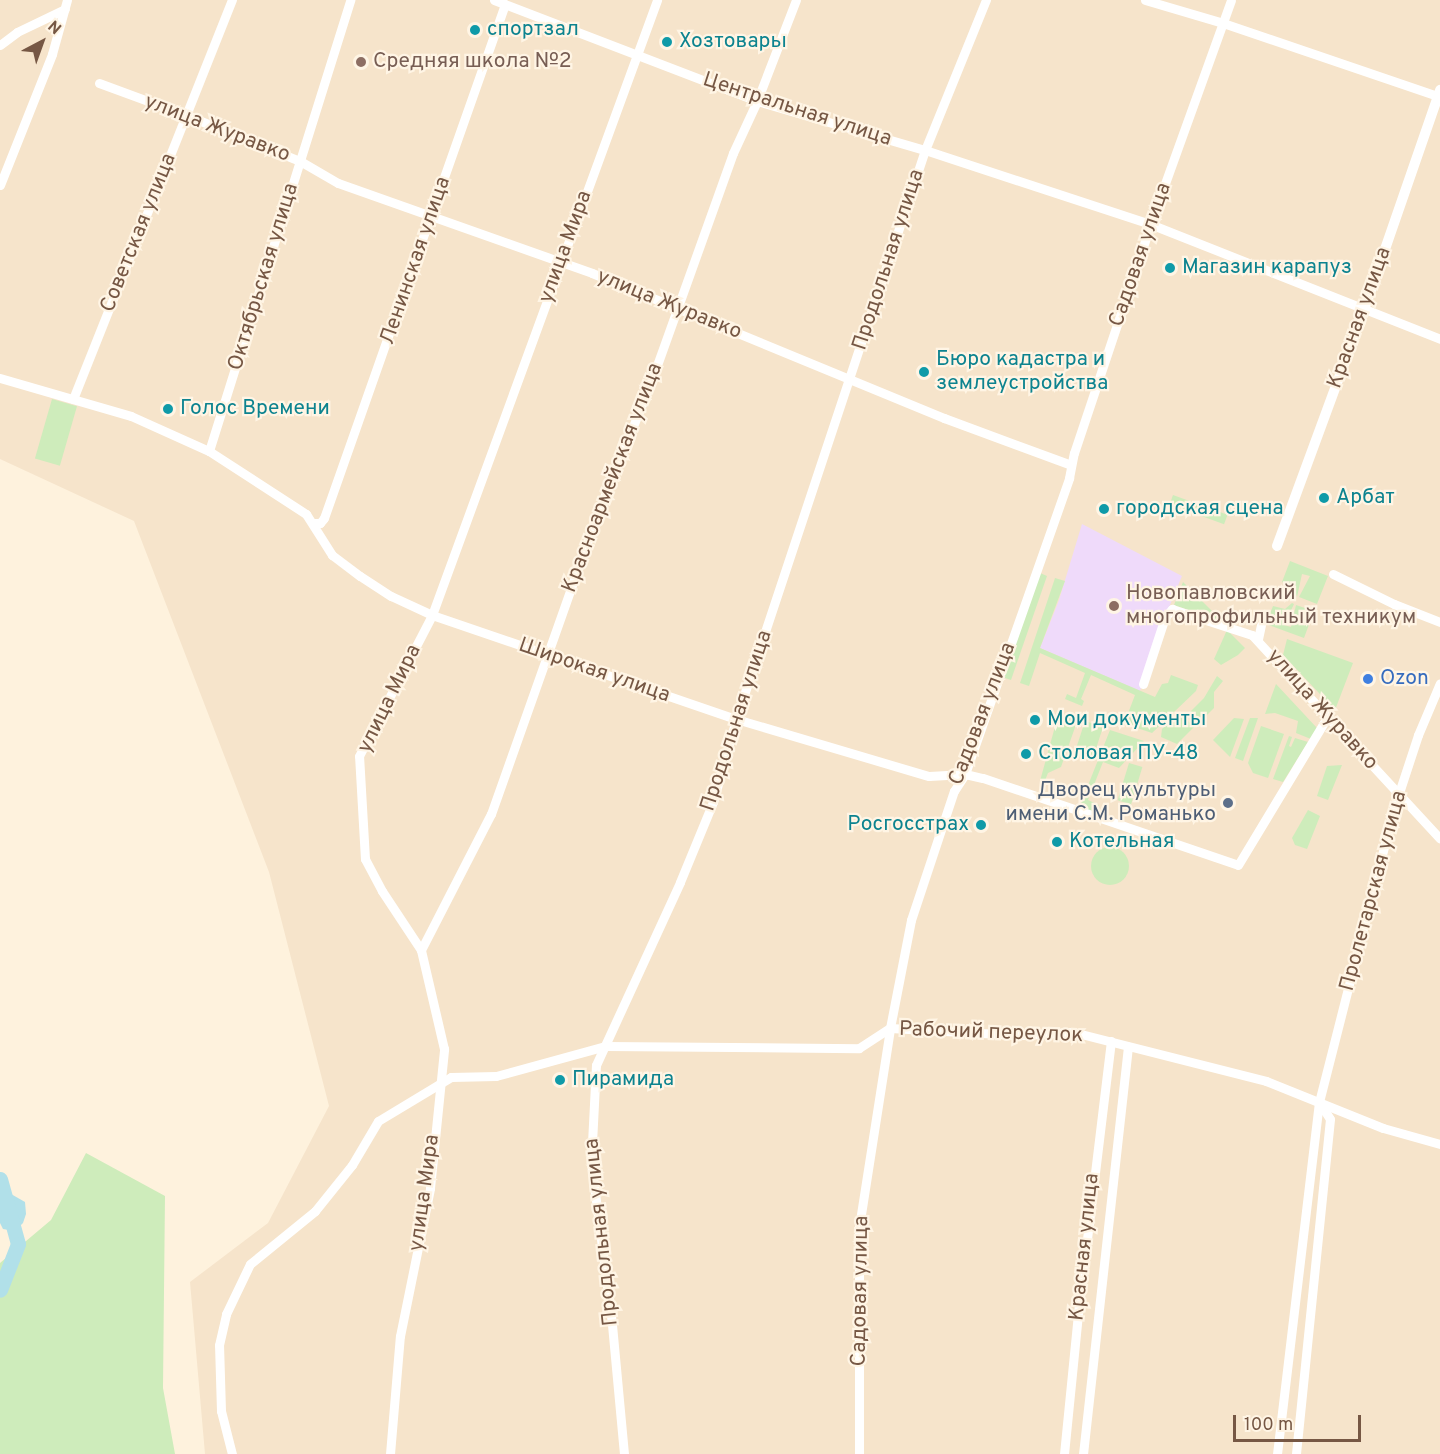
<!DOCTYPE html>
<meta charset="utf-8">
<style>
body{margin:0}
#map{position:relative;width:1440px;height:1454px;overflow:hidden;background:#fef2dd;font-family:Overpass,sans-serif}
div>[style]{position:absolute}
.residential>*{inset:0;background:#f6e4cb}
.education>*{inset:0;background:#efdafa}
.green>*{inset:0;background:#ceecbb;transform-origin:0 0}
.round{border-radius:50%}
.water>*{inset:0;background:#b1e0e9}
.river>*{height:15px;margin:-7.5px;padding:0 7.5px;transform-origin:7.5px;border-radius:7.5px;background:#b1e0e9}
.minor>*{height:9px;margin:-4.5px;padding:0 4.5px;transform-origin:4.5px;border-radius:4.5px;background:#fff}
.tertiary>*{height:10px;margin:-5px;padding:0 5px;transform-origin:5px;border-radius:5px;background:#fff}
.dots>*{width:16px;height:16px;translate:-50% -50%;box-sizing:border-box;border:3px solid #fff5e5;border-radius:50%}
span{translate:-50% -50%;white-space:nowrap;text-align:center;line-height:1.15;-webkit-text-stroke:4.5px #fff5e5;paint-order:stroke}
.culture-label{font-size:21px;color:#0d838f}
.left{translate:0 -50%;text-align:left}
.right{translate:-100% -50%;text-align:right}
.education-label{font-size:21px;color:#785e54}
.street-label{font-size:21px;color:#765744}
.shop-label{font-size:21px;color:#366cbe}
.service-label{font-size:21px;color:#4e5e75}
.north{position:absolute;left:12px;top:12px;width:60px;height:60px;-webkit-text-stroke:4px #fff5e5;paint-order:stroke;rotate:41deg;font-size:16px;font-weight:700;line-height:24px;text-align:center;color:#765744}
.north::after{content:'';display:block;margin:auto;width:21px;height:27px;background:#765744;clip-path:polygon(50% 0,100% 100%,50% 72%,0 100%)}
.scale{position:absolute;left:1233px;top:1415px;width:128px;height:27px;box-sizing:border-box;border:3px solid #765744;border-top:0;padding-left:8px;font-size:18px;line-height:21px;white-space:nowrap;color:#765744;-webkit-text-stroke:4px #fff5e5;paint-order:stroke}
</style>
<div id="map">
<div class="residential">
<i style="clip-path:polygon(0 0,1440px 0,1440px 1454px,205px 1454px,190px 1282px,268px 1223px,329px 1106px,269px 872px,134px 521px,0 459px)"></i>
</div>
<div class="education">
<i style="clip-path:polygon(1082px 524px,1182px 576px,1165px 617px,1140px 691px,1040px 648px,1059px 600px)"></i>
</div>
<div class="green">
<i style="left:52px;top:399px;width:26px;height:62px;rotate:16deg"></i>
<i style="left:1173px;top:495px;width:58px;height:10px;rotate:20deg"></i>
<i style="clip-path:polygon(1290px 561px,1328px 576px,1317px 604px,1299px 597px,1310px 576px,1302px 574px,1297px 597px,1293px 586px,1282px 582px)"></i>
<i style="clip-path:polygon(1040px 573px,1047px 576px,1011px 680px,1002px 677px)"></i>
<i style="clip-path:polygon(1055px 578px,1065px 581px,1040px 648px,1155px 697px,1162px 684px,1168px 683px,1171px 675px,1198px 685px,1196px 691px,1152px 733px,1119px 722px,1122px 715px,1127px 716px,1135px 695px,1091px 675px,1081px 699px,1084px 701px,1082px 706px,1065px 699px,1067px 694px,1076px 698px,1085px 673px,1040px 653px,1029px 686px,1020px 683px)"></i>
<i style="clip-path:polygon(1183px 582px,1223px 622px,1174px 605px)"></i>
<i style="clip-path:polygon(1292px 603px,1294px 604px,1284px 625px,1291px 627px,1296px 605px,1314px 611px,1304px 638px,1266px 624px,1273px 606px,1285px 609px)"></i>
<i style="clip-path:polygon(1227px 630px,1245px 648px,1238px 655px,1221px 665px,1214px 659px)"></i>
<i style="clip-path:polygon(1287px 639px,1353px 663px,1335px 710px,1283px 655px)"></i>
<i style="clip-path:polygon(1217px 676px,1223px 681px,1214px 692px,1214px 708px,1198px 724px,1188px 714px,1204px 698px)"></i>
<i style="clip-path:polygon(1276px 684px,1317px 728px,1311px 739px,1296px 733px,1298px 721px,1275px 713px,1265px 714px)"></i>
<i style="clip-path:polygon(1059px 712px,1078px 719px,1061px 767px,1048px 773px,1044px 783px,1040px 781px)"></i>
<i style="clip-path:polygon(1179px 712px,1194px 727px,1177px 744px,1161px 737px,1162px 729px)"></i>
<i style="clip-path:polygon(1234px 718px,1244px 719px,1230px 757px,1213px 740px)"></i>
<i style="clip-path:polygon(1250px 718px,1258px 718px,1243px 761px,1235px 758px)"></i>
<i style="left:1085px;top:721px;width:19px;height:30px;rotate:18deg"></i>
<i style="clip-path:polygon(1261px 726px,1284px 734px,1268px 778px,1253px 773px,1248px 763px)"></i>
<i style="clip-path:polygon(1110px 730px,1144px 741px,1119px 768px,1103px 762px,1088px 800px,1099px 805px,1096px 812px,1093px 813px,1079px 808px)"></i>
<i style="clip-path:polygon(1289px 736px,1292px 737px,1289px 746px,1291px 747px,1295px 738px,1308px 742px,1283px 782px,1273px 779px)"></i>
<i style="left:1129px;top:763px;width:14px;height:39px;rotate:17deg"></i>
<i style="clip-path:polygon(1342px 765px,1328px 800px,1317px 796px,1327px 766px)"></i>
<i style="clip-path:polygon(1308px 810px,1320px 816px,1307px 849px,1295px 845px,1292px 838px)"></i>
<i class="round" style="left:1091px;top:847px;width:38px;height:38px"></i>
<i style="clip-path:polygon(86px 1153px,165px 1196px,163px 1388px,175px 1454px,0 1454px,0 1263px,51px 1220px)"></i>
</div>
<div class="water">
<i style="clip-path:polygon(4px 1190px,25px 1202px,26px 1214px,23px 1223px,15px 1231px,3px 1229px,0 1223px,0 1202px)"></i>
</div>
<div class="river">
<i style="left:0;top:1179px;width:67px;rotate:74.5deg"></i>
<i style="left:18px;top:1244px;width:49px;rotate:111.4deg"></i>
</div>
<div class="minor">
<i style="left:494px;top:0;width:282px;rotate:21deg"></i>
<i style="left:757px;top:101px;width:175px;rotate:16.3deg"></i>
<i style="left:925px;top:150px;width:237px;rotate:18.2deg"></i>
<i style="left:1150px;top:224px;width:312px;rotate:21.6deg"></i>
<i style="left:1145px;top:0;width:81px;rotate:16.4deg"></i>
<i style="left:1223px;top:23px;width:229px;rotate:18.8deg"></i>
<i style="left:0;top:45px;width:21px;rotate:-37deg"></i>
<i style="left:17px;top:32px;width:53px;rotate:-25.6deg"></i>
<i style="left:99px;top:83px;width:93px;rotate:20.2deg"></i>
<i style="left:186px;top:115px;width:123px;rotate:22deg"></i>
<i style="left:300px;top:161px;width:44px;rotate:30.1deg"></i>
<i style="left:338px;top:183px;width:269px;rotate:19.5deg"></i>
<i style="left:592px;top:273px;width:381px;rotate:22.4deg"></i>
<i style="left:944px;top:418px;width:135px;rotate:20.3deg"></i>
<i style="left:0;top:185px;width:141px;rotate:-68.3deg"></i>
<i style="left:52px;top:54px;width:56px;rotate:-74.5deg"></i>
<i style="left:0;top:378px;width:136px;rotate:16.2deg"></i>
<i style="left:131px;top:416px;width:85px;rotate:24.2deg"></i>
<i style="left:209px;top:451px;width:116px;rotate:33deg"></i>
<i style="left:306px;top:514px;width:49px;rotate:57.6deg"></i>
<i style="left:332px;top:555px;width:35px;rotate:37deg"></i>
<i style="left:360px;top:576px;width:37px;rotate:33deg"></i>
<i style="left:391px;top:596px;width:45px;rotate:24.9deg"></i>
<i style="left:432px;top:615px;width:321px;rotate:18.9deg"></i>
<i style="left:736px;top:719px;width:201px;rotate:16.5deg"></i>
<i style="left:929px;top:776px;width:36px;rotate:-3deg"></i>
<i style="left:965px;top:774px;width:18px;rotate:13deg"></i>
<i style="left:983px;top:778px;width:269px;rotate:18.8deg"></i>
<i style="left:1238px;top:865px;width:174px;rotate:-58.9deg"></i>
<i style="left:73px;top:399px;width:430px;rotate:-68.3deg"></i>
<i style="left:209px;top:451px;width:473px;rotate:-72.6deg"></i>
<i style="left:314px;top:523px;width:6px"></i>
<i style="left:320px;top:523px;width:6px;rotate:-51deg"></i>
<i style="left:324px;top:518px;width:545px;rotate:-70.6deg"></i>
<i style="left:1333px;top:574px;width:68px;rotate:26.2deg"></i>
<i style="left:1394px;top:604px;width:49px;rotate:21.4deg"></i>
<i style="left:1258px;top:639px;width:14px;rotate:-78deg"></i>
<i style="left:1143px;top:684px;width:71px;rotate:-71.8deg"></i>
<i style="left:1165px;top:617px;width:11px;rotate:-49deg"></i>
<i style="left:1172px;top:609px;width:84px;rotate:18deg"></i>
<i style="left:1252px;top:635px;width:277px;rotate:47.3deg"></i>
<i style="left:421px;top:950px;width:153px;rotate:-62.8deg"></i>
<i style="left:491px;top:814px;width:320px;rotate:-70.5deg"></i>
<i style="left:598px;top:512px;width:140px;rotate:-67.8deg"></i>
<i style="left:651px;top:382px;width:243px;rotate:-70.3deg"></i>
<i style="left:733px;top:153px;width:57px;rotate:-65.2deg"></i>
<i style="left:757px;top:101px;width:108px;rotate:-68.9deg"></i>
<i style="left:1319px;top:1102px;width:303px;rotate:-75.7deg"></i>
<i style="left:1394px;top:808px;width:77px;rotate:-71.8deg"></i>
<i style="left:1418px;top:735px;width:56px;rotate:-67.1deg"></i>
<i style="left:232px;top:1454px;width:44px;rotate:-104.3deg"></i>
<i style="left:221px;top:1411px;width:66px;rotate:-91.7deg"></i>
<i style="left:219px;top:1345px;width:32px;rotate:-77deg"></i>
<i style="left:226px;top:1314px;width:55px;rotate:-64.4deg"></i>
<i style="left:250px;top:1264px;width:84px;rotate:-39.2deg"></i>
<i style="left:315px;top:1211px;width:59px;rotate:-51.2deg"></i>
<i style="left:352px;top:1165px;width:51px;rotate:-59.4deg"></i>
<i style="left:378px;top:1121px;width:85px;rotate:-31.1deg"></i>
<i style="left:451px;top:1077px;width:45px;rotate:-1.3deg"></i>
<i style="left:496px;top:1076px;width:114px;rotate:-15.3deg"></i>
<i style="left:606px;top:1046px;width:253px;rotate:0.5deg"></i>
<i style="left:859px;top:1048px;width:37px;rotate:-33deg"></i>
<i style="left:890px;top:1028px;width:131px;rotate:3.1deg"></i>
<i style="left:1021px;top:1035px;width:52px;rotate:-3.3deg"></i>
<i style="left:1073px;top:1032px;width:199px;rotate:14.2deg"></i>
<i style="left:1266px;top:1081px;width:126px;rotate:21.9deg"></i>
<i style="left:1383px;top:1128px;width:59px;rotate:15.7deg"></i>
<i style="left:390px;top:1454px;width:118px;rotate:-85.2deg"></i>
<i style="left:400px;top:1336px;width:151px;rotate:-78.5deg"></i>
<i style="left:430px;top:1188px;width:140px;rotate:-84.2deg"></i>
<i style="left:444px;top:1049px;width:102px;rotate:-103.1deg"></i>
<i style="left:421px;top:950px;width:71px;rotate:-123.5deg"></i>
<i style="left:382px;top:891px;width:36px;rotate:-118deg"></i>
<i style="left:365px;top:859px;width:103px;rotate:-93.3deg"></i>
<i style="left:359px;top:756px;width:159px;rotate:-62.6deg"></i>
<i style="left:432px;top:615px;width:655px;rotate:-69.9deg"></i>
<i style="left:624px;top:1454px;width:131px;rotate:-95.3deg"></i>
<i style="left:612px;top:1324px;width:162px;rotate:-97.4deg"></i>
<i style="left:591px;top:1163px;width:98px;rotate:-87.1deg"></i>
<i style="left:596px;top:1065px;width:201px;rotate:-65.3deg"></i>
<i style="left:680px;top:882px;width:87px;rotate:-67.6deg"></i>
<i style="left:713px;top:802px;width:86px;rotate:-74.5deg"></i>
<i style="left:736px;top:719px;width:600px;rotate:-71.63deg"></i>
<i style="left:925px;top:150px;width:162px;rotate:-67.9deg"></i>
<i style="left:859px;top:1454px;width:227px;rotate:-90deg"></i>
<i style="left:859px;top:1227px;width:201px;rotate:-81.1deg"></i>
<i style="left:890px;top:1028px;width:110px;rotate:-79deg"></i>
<i style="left:911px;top:920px;width:136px;rotate:-71.6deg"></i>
<i style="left:954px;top:791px;width:20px;rotate:-57deg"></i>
<i style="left:965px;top:774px;width:314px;rotate:-70.6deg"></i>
<i style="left:1069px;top:478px;width:25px;rotate:-79deg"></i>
<i style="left:1074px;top:453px;width:252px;rotate:-71.5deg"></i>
<i style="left:1154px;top:214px;width:227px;rotate:-70.2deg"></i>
<i style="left:1064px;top:1454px;width:150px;rotate:-84.3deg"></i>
<i style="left:1079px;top:1305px;width:266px;rotate:-83.1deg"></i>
<i style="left:1083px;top:1454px;width:410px;rotate:-83.7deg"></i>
<i style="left:1277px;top:1454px;width:354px;rotate:-83.2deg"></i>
<i style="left:1319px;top:1102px;width:20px;rotate:57deg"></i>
<i style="left:1330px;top:1119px;width:337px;rotate:95.8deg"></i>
</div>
<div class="tertiary">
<i style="left:1277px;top:546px;width:255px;rotate:-69.8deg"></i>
<i style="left:1365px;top:307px;width:230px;rotate:-70.9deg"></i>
</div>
<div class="dots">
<i style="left:475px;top:30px;background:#0f9aa8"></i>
<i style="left:667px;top:42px;background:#0f9aa8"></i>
<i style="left:361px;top:62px;background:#8d6e63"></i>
<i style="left:1170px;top:268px;background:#0f9aa8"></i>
<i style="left:924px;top:372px;background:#0f9aa8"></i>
<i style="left:168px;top:409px;background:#0f9aa8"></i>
<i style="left:1324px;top:498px;background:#0f9aa8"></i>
<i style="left:1104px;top:509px;background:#0f9aa8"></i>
<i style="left:1114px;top:606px;background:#8d6e63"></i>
<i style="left:1368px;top:679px;background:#3f7fe0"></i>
<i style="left:1035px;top:720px;background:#0f9aa8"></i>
<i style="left:1026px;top:754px;background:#0f9aa8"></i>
<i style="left:1228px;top:803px;background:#5c6f8a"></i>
<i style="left:981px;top:825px;background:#0f9aa8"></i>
<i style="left:1057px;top:842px;background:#0f9aa8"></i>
<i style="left:560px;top:1080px;background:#0f9aa8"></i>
</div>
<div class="culture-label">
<span class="left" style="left:487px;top:30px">спортзал</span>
<span class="left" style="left:679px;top:42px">Хозтовары</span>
<span class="left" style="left:1182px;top:268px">Магазин карапуз</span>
<span class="left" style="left:936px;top:372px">Бюро кадастра и<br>землеустройства</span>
<span class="left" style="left:180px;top:409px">Голос Времени</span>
<span class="left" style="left:1336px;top:498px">Арбат</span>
<span class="left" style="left:1116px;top:509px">городская сцена</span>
<span class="left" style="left:1047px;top:720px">Мои документы</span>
<span class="left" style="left:1038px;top:754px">Столовая ПУ-48</span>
<span class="right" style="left:969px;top:825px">Росгосстрах</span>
<span class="left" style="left:1069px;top:842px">Котельная</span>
<span class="left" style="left:572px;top:1080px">Пирамида</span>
</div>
<div class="education-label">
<span class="left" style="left:373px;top:62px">Средняя школа №2</span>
<span class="left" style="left:1126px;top:606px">Новопавловский<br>многопрофильный техникум</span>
</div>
<div class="street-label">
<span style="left:797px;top:110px;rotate:18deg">Центральная улица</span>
<span style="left:217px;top:129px;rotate:21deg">улица Журавко</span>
<span style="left:139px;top:233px;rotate:-68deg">Советская улица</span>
<span style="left:566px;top:247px;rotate:-70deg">улица Мира</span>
<span style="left:1141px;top:255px;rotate:-71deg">Садовая улица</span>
<span style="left:889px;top:260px;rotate:-72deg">Продольная улица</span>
<span style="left:416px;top:261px;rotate:-71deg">Ленинская улица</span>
<span style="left:264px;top:277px;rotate:-73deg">Октябрьская улица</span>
<span style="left:669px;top:305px;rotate:22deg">улица Журавко</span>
<span style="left:1360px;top:318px;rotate:-70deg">Красная улица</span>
<span style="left:613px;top:478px;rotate:-69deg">Красноармейская улица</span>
<span style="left:594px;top:671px;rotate:19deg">Широкая улица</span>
<span style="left:390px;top:699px;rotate:-64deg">улица Мира</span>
<span style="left:1322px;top:710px;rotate:48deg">улица Журавко</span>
<span style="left:983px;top:714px;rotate:-69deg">Садовая улица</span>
<span style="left:737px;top:721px;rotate:-72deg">Продольная улица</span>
<span style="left:1374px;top:891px;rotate:-75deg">Пролетарская улица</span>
<span style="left:991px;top:1033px;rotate:2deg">Рабочий переулок</span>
<span style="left:425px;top:1193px;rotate:-82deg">улица Мира</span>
<span style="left:602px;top:1232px;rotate:-96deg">Продольная улица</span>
<span style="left:1085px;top:1247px;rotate:-84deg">Красная улица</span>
<span style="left:861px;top:1291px;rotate:-89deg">Садовая улица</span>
</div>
<div class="shop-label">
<span class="left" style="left:1380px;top:679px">Ozon</span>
</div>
<div class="service-label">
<span class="right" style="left:1216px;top:803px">Дворец культуры<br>имени С.М. Романько</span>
</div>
<div class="north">N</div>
<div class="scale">100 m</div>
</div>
